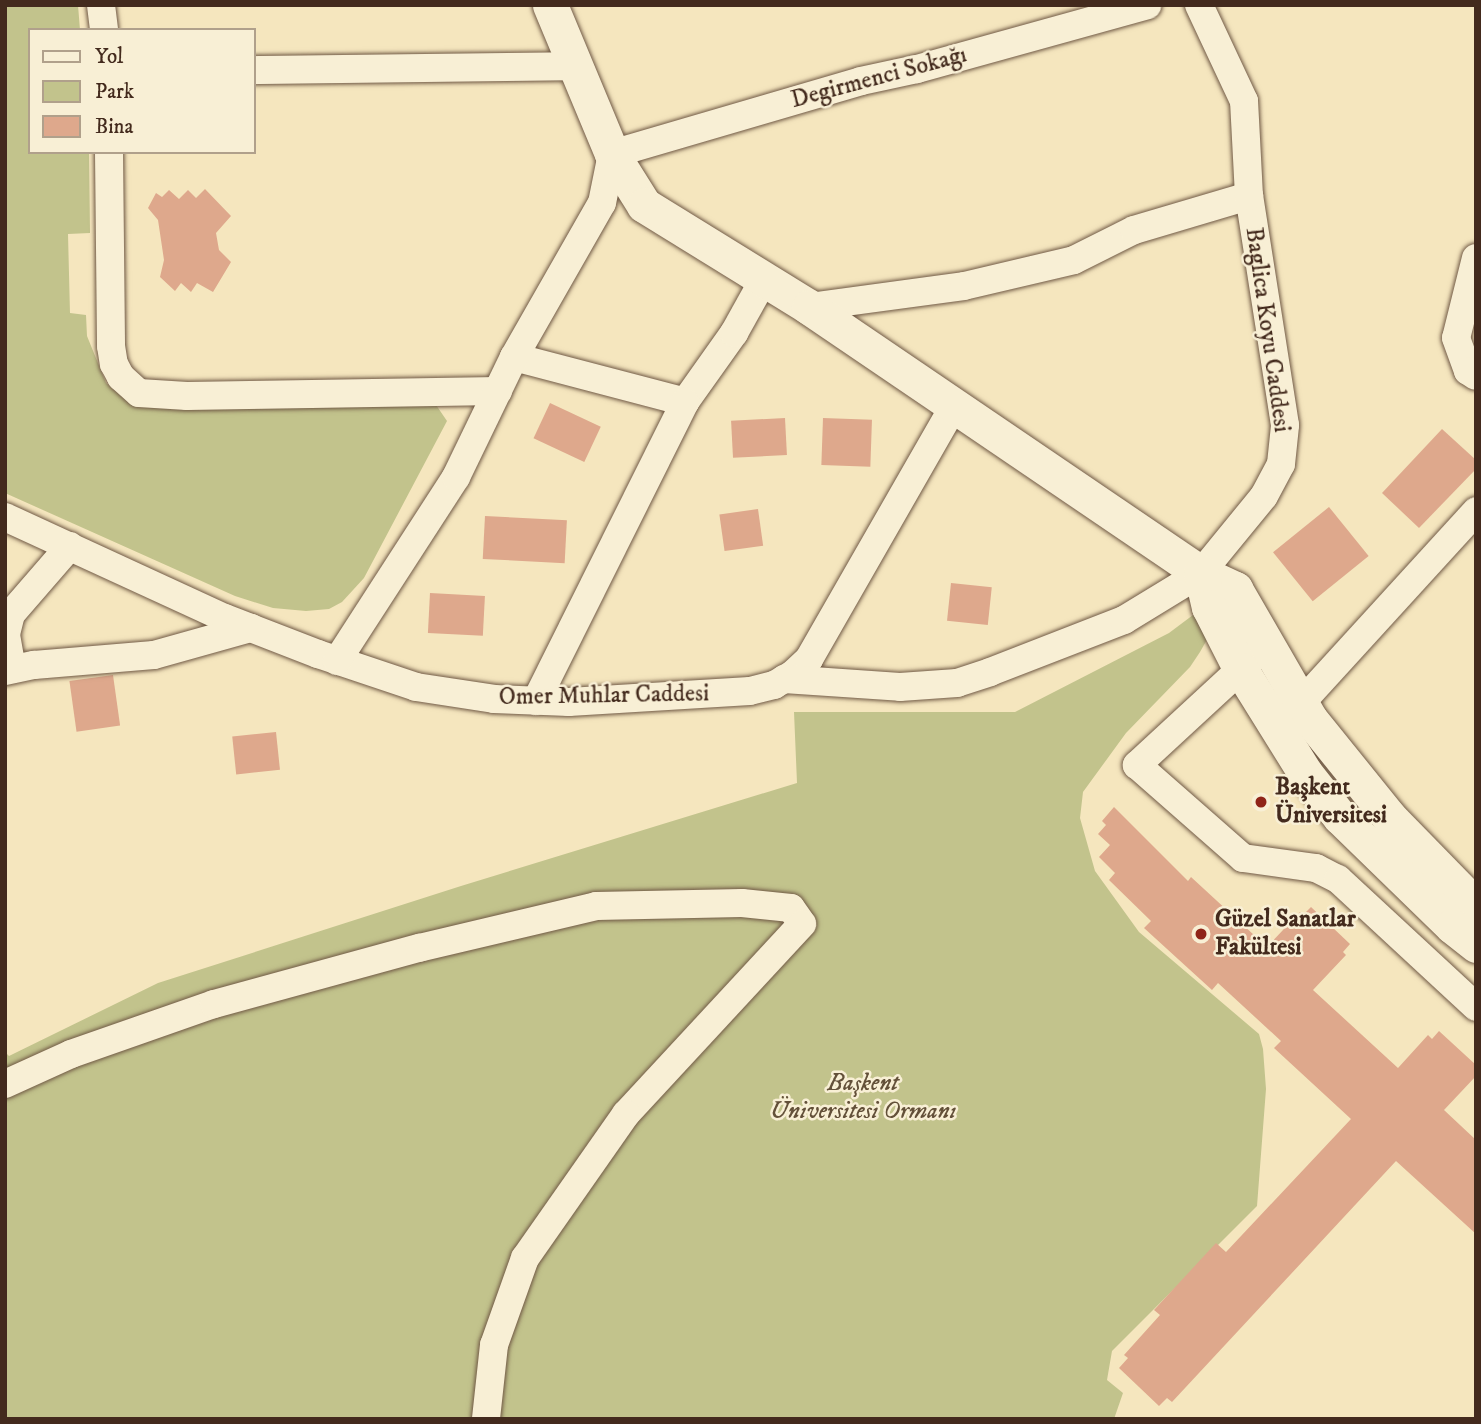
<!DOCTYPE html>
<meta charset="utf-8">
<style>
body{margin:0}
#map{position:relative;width:1481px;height:1424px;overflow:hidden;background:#f5e6be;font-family:"IM FELL DW Pica",serif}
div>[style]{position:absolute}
.green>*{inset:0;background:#c2c38c}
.building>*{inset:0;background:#dea88c;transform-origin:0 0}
.roads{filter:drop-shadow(0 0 2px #705945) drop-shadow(0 0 2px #705945)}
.minor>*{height:28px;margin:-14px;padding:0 14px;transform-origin:14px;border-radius:14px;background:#f8efd5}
.tertiary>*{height:35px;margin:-17.5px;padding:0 17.5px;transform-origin:17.5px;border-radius:17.5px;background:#f8efd5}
.dots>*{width:19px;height:19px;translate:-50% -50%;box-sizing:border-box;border:4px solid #f8efd5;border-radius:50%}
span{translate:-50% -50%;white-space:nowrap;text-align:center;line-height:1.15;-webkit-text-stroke:5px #f8efd5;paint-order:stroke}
.street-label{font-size:24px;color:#432a1d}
.poi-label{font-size:24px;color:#432a1d;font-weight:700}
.left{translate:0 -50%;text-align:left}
.park-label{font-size:24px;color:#635039;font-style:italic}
.frame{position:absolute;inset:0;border:7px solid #432a1d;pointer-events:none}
.legend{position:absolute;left:28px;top:28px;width:228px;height:126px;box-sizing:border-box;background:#f8efd5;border:2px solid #b0a08b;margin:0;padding:9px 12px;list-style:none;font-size:21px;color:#432a1d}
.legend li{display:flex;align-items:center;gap:14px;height:35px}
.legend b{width:35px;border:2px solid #b0a08b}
</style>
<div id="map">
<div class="green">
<i style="clip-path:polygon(5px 5px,78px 5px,80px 30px,30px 30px,30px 152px,89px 152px,90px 233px,68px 234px,70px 313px,86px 315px,87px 336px,106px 383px,120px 395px,134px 402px,432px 399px,447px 421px,364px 578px,342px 602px,329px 609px,306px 611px,273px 608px,235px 596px,5px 493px)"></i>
<i style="clip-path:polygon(1197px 612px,1209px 636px,1200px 652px,1190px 667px,1126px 733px,1083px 792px,1080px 818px,1095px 871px,1139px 932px,1259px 1034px,1263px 1049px,1266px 1089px,1257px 1206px,1112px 1351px,1107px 1380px,1123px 1393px,1114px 1419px,5px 1419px,5px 1052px,9px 1056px,158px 983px,461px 886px,797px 783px,794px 712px,1015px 712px,1169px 633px)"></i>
</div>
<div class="building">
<i style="clip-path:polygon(205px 189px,231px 216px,216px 233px,219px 250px,231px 262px,213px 292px,197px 283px,191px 292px,181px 283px,175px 291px,160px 277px,164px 260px,158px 220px,148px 208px,156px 193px,162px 197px,169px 190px,179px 199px,188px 190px,196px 198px)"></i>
<i style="left:550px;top:403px;width:56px;height:39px;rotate:25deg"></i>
<i style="left:785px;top:418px;width:37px;height:54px;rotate:87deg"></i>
<i style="left:823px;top:418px;width:49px;height:47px;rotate:2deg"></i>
<i style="clip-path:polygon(1442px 429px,1476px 460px,1476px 469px,1419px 528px,1382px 493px)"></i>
<i style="left:1329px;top:507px;width:63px;height:72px;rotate:51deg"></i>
<i style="left:758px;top:509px;width:37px;height:39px;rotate:82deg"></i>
<i style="left:485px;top:516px;width:82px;height:43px;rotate:3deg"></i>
<i style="left:951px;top:583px;width:41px;height:38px;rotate:6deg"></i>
<i style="left:430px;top:593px;width:55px;height:40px;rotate:3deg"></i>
<i style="left:113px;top:675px;width:51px;height:44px;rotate:82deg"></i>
<i style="left:276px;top:732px;width:38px;height:44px;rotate:84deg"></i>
<i style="clip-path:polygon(1114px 807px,1188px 881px,1191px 877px,1267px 947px,1300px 912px,1303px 915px,1311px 907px,1350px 944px,1343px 952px,1346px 955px,1313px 990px,1398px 1068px,1428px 1035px,1432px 1039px,1439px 1031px,1476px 1065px,1476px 1076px,1444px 1110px,1476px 1140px,1476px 1234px,1396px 1161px,1172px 1402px,1167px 1398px,1159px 1406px,1119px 1368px,1128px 1358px,1124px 1355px,1160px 1315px,1154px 1310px,1216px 1243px,1226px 1252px,1351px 1119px,1274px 1048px,1281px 1041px,1218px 983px,1212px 990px,1144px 928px,1151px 921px,1109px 880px,1115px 873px,1099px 857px,1110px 845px,1098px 834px,1106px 825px,1102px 821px)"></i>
</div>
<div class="roads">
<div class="minor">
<i style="left:101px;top:5px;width:25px;rotate:83deg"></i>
<i style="left:254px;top:70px;width:321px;rotate:-0.7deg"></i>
<i style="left:109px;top:152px;width:194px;rotate:89.4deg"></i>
<i style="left:111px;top:346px;width:18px;rotate:81deg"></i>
<i style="left:114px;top:364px;width:15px;rotate:62deg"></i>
<i style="left:121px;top:377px;width:24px;rotate:42deg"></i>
<i style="left:139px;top:393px;width:48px;rotate:3.6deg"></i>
<i style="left:187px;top:396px;width:311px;rotate:-0.9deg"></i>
<i style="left:1476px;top:258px;width:82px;rotate:104deg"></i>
<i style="left:1456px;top:338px;width:35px;rotate:70deg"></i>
<i style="left:1468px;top:371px;width:9px;rotate:32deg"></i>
<i style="left:809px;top:307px;width:156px;rotate:-7.7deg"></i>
<i style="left:964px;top:286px;width:113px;rotate:-13.3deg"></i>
<i style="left:1074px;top:260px;width:67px;rotate:-26.6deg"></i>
<i style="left:1134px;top:230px;width:120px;rotate:-16.5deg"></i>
<i style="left:514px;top:357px;width:177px;rotate:14.7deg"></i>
<i style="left:685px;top:402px;width:85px;rotate:-54.6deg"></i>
<i style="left:734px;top:333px;width:60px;rotate:-60.9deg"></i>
<i style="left:5px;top:517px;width:242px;rotate:24.7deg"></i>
<i style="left:225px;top:618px;width:100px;rotate:21.2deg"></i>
<i style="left:318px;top:654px;width:103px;rotate:18.6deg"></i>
<i style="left:416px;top:687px;width:79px;rotate:8.7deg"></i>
<i style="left:494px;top:699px;width:75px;rotate:2.3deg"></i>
<i style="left:569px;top:702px;width:181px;rotate:-3.5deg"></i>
<i style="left:750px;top:691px;width:25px;rotate:-14deg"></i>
<i style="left:774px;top:685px;width:22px;rotate:-30deg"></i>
<i style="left:793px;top:674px;width:22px;rotate:-43deg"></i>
<i style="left:809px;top:659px;width:294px;rotate:-60.2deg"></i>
<i style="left:1255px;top:656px;width:161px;rotate:137.3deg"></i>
<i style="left:1137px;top:765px;width:141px;rotate:41.3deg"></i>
<i style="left:1243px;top:858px;width:74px;rotate:7.8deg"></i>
<i style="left:1316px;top:868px;width:25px;rotate:27deg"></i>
<i style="left:1338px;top:879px;width:188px;rotate:42.8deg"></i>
<i style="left:337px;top:661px;width:219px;rotate:-57.1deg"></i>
<i style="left:456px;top:477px;width:133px;rotate:-64.2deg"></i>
<i style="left:514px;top:357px;width:177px;rotate:-60.3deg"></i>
<i style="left:602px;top:203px;width:50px;rotate:-78.5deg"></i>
<i style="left:612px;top:154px;width:259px;rotate:-16.3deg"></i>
<i style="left:861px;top:81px;width:57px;rotate:-12.1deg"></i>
<i style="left:917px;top:69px;width:239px;rotate:-15.5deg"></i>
<i style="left:12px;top:669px;width:36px;rotate:-100deg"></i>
<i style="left:6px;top:634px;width:21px;rotate:-76deg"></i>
<i style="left:11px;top:614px;width:90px;rotate:-49.1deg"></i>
<i style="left:5px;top:671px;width:30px;rotate:-12deg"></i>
<i style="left:34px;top:665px;width:120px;rotate:-4.8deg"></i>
<i style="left:154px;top:655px;width:101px;rotate:-15.6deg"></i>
<i style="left:784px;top:679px;width:116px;rotate:3.9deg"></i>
<i style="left:900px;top:687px;width:57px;rotate:-4deg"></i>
<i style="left:957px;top:683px;width:35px;rotate:-18deg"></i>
<i style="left:990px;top:672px;width:144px;rotate:-21.2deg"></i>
<i style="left:1124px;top:620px;width:90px;rotate:-31.4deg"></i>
<i style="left:1201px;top:573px;width:99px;rotate:-50.7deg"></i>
<i style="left:1264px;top:496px;width:36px;rotate:-62deg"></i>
<i style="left:1281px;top:464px;width:39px;rotate:-84deg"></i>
<i style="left:1285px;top:425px;width:232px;rotate:-98.9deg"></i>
<i style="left:1249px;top:196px;width:95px;rotate:-93deg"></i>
<i style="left:1244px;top:101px;width:106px;rotate:-115.1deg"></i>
<i style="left:536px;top:701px;width:334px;rotate:-63.5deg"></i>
<i style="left:1300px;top:704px;width:261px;rotate:-47.6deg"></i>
<i style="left:5px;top:1084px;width:72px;rotate:-24.4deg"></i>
<i style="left:71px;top:1054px;width:151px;rotate:-19.3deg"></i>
<i style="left:214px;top:1004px;width:213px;rotate:-15.3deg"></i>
<i style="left:419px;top:948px;width:182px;rotate:-13.3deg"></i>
<i style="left:596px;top:906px;width:146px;rotate:-1.2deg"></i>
<i style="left:742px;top:903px;width:49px;rotate:5.8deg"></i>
<i style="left:791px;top:908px;width:19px;rotate:55deg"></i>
<i style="left:802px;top:924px;width:259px;rotate:132.8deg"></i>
<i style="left:626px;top:1114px;width:176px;rotate:125deg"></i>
<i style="left:525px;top:1258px;width:92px;rotate:109.6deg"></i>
<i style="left:494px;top:1345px;width:74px;rotate:96.2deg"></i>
</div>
<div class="tertiary">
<i style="left:550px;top:5px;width:161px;rotate:67.4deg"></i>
<i style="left:612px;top:154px;width:60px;rotate:57.9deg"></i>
<i style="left:644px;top:205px;width:194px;rotate:31.7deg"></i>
<i style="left:809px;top:307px;width:474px;rotate:34.2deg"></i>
<i style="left:1201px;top:573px;width:38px;rotate:25deg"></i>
<i style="left:1235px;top:589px;width:150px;rotate:60deg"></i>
<i style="left:1310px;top:719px;width:126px;rotate:51.1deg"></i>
<i style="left:1389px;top:817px;width:124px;rotate:45.7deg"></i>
<i style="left:1201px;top:573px;width:35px;rotate:77deg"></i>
<i style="left:1209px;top:607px;width:71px;rotate:63.1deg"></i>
<i style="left:1241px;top:670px;width:121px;rotate:58.1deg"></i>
<i style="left:1305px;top:773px;width:56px;rotate:51.5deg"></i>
<i style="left:1340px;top:817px;width:156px;rotate:44.2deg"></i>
<i style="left:1452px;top:926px;width:31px;rotate:38deg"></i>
</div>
</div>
<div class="dots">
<i style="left:1261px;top:802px;background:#8f2418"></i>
<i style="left:1201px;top:934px;background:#8f2418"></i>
</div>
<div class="street-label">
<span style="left:879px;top:78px;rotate:-15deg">Degirmenci Sokağı</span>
<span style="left:1267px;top:330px;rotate:82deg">Baglica Koyu Caddesi</span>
<span style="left:604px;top:696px;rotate:-1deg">Omer Muhlar Caddesi</span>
</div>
<div class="poi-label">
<span class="left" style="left:1275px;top:802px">Başkent<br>Üniversitesi</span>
<span class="left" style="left:1215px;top:934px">Güzel Sanatlar<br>Fakültesi</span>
</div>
<div class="park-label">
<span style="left:863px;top:1098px">Başkent<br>Üniversitesi Ormanı</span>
</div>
<div class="frame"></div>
<ul class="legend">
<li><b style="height:9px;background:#f8efd5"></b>Yol</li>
<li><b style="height:19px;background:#c2c38c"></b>Park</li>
<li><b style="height:19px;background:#dea88c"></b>Bina</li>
</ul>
</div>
